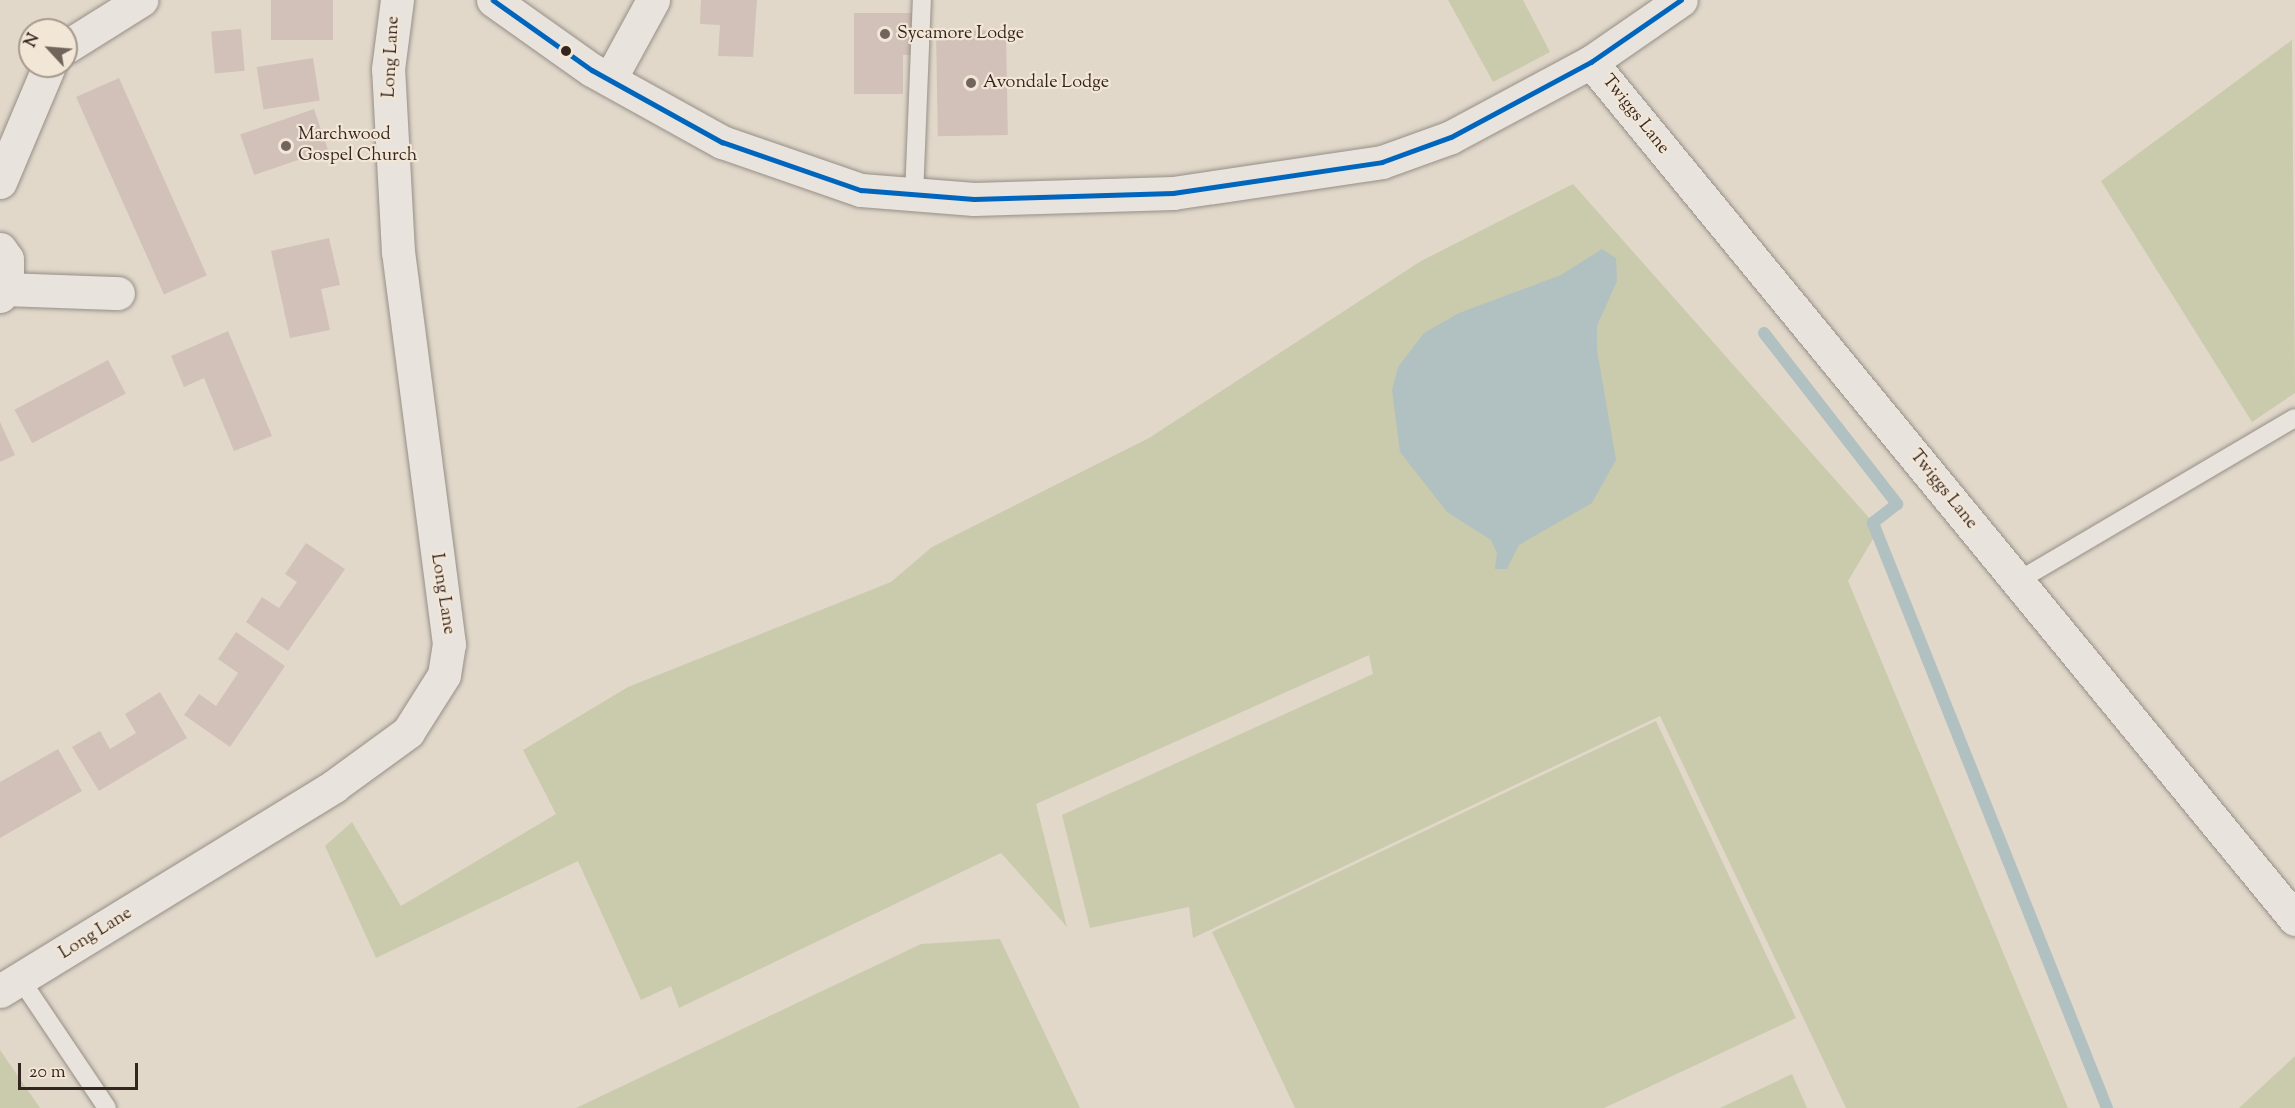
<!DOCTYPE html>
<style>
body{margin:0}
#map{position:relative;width:2295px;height:1108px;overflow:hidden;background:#e1d8ca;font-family:"Sorts Mill Goudy",serif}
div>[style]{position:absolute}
.green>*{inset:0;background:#cacaac}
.water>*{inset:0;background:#b1c1c1}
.stream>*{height:12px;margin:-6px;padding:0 6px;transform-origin:6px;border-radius:6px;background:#b1c1c1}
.building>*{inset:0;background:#d2c1b8;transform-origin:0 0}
.roads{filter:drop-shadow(0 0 2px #968f87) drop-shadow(0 0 2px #968f87)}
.lane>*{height:18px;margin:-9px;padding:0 9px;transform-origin:9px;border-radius:9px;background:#e8e3dc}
.street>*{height:33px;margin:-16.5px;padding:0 16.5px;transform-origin:16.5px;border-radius:16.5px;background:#e8e3dc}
.secondary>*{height:33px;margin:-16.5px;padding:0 16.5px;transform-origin:16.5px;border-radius:16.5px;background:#e8e3dc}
.bus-1>*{height:4.5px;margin:-2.25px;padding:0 2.25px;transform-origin:2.25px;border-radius:2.25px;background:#0065bd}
.dots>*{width:16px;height:16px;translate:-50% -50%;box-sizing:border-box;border:3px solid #f2e6d6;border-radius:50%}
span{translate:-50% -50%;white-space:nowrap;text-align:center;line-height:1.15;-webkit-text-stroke:4.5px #f2e6d6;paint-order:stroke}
.poi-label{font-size:18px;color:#35251f}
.left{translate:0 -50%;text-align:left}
.street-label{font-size:18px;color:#35251f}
.north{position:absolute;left:18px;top:18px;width:60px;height:60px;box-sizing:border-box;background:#f2e6d6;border:2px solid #a6998d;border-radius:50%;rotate:296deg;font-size:16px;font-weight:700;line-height:24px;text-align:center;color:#35251f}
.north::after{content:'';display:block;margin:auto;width:21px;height:27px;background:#71645b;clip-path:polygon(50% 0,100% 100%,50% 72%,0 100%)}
.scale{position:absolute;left:18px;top:1063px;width:120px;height:27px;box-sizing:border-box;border:3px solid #35251f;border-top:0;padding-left:8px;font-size:18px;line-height:21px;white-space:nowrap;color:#35251f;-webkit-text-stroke:4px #f2e6d6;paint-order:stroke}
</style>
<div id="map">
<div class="green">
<i style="clip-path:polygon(1448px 0,1523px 0,1550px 52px,1493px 82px)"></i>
<i style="clip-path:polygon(2292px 40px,2295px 393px,2252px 422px,2101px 181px)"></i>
<i style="clip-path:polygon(1573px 184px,1879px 529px,1848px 581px,2068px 1108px,1846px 1108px,1660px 716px,1193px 938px,1189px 907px,1090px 928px,1062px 815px,1373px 674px,1369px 655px,1036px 804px,1067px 927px,1001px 853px,679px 1008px,671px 986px,641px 1000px,578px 861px,376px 958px,325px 846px,352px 822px,401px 906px,556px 814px,523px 750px,628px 687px,891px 582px,932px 547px,1149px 438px,1421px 261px)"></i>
<i style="clip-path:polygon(1656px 721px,1796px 1018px,1604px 1108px,1295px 1108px,1212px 932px)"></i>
<i style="clip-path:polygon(1000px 939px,1080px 1108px,576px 1108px,921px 944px)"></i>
<i style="clip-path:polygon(0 1050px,40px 1108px,0 1108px)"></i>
<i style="clip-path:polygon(2295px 1056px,2295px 1108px,2239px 1108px)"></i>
<i style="clip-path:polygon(1792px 1074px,1807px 1108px,1720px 1108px)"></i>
</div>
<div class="water">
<i style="clip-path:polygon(1602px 249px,1616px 258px,1617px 281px,1597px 326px,1597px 350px,1616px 460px,1592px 503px,1519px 545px,1507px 569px,1495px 569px,1497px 553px,1491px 540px,1447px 512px,1400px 452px,1392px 390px,1398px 367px,1424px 333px,1459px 313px,1561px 275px)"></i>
</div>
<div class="stream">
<i style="left:1764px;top:333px;width:217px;rotate:52.1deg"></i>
<i style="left:1897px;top:504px;width:31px;rotate:142deg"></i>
<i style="left:1873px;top:523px;width:630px;rotate:68.2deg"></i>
</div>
<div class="building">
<i style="left:271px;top:0;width:62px;height:40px"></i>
<i style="clip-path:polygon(701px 0,757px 0,753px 57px,718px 56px,720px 25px,700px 24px)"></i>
<i style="clip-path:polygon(854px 13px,915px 13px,915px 55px,903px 55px,903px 94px,854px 94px)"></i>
<i style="left:241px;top:29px;width:42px;height:30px;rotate:85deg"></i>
<i style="left:1006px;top:30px;width:105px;height:70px;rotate:89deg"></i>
<i style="left:313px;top:58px;width:43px;height:57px;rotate:81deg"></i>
<i style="left:119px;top:78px;width:216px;height:47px;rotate:66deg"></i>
<i style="left:314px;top:109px;width:43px;height:78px;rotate:71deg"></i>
<i style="clip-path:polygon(329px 238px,340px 285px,321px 289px,330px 330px,290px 338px,271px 251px)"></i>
<i style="clip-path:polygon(228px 331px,272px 436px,234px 451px,204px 378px,184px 387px,171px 356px)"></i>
<i style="left:108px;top:360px;width:38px;height:106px;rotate:62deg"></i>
<i style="clip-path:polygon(0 422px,15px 455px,0 462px)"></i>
<i style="clip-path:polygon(306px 543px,345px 569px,288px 651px,246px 622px,262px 597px,279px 608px,297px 582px,285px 574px)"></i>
<i style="clip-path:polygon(236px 632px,285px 666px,230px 747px,184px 715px,199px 694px,216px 706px,238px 673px,218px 659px)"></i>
<i style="clip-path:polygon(160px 692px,187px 738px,99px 791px,72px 747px,100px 731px,110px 749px,136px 733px,125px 714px)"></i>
<i style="clip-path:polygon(58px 749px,82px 791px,0 838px,0 782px)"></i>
</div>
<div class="roads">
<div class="lane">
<i style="left:914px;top:196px;width:196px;rotate:-87.7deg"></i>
<i style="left:2018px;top:581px;width:321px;rotate:-30.5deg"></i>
<i style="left:21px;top:980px;width:154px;rotate:56.1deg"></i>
</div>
<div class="street">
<i style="left:66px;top:47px;width:89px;rotate:-32.1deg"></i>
<i style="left:610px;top:79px;width:90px;rotate:-61.4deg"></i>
<i style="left:0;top:182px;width:126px;rotate:-67.1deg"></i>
<i style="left:0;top:249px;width:12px;rotate:55deg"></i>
<i style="left:7px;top:259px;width:30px;rotate:90deg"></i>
<i style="left:7px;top:289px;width:10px;rotate:135deg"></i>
<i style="left:7px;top:289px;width:111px;rotate:2.1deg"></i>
<i style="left:0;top:991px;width:392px;rotate:-31.5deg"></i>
<i style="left:334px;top:786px;width:92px;rotate:-36.1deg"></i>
<i style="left:408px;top:732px;width:67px;rotate:-57.7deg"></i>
<i style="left:444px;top:675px;width:31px;rotate:-81deg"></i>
<i style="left:449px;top:644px;width:395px;rotate:-97.4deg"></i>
<i style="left:398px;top:252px;width:183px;rotate:-93.1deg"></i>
<i style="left:388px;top:69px;width:70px;rotate:-82.6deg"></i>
</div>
<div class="secondary">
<i style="left:493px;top:0;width:121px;rotate:35.3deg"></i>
<i style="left:592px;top:70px;width:149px;rotate:29deg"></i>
<i style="left:722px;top:142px;width:147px;rotate:19.1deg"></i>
<i style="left:861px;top:190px;width:113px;rotate:4.6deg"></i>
<i style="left:974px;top:199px;width:199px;rotate:-1.7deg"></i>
<i style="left:1173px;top:193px;width:211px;rotate:-8.4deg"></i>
<i style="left:1382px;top:162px;width:73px;rotate:-19.9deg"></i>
<i style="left:1451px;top:137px;width:159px;rotate:-28.2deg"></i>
<i style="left:1591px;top:62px;width:109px;rotate:-34.6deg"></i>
<i style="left:1591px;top:62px;width:1109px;rotate:50.6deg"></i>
</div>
</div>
<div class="bus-1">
<i style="left:493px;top:0;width:121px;rotate:35.3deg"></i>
<i style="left:592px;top:70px;width:149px;rotate:29deg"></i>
<i style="left:722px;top:142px;width:147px;rotate:19.1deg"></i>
<i style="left:861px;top:190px;width:113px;rotate:4.6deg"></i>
<i style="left:974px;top:199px;width:199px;rotate:-1.7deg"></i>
<i style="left:1173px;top:193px;width:211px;rotate:-8.4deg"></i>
<i style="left:1382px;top:162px;width:73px;rotate:-19.9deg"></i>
<i style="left:1451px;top:137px;width:159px;rotate:-28.2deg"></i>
<i style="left:1591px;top:62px;width:109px;rotate:-34.6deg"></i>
</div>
<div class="dots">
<i style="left:885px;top:34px;background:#71645b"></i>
<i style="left:566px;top:51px;background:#35251f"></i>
<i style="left:971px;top:83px;background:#71645b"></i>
<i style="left:286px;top:146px;background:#71645b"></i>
</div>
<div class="poi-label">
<span class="left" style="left:897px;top:34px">Sycamore Lodge</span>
<span class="left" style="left:983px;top:83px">Avondale Lodge</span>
<span class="left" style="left:298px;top:146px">Marchwood<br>Gospel Church</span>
</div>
<div class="street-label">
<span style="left:392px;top:57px;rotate:-87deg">Long Lane</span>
<span style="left:1635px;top:115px;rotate:51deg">Twiggs Lane</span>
<span style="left:1943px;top:490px;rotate:51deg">Twiggs Lane</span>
<span style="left:442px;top:594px;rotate:81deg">Long Lane</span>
<span style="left:96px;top:934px;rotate:-32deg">Long Lane</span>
</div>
<div class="north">N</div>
<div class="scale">20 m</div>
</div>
